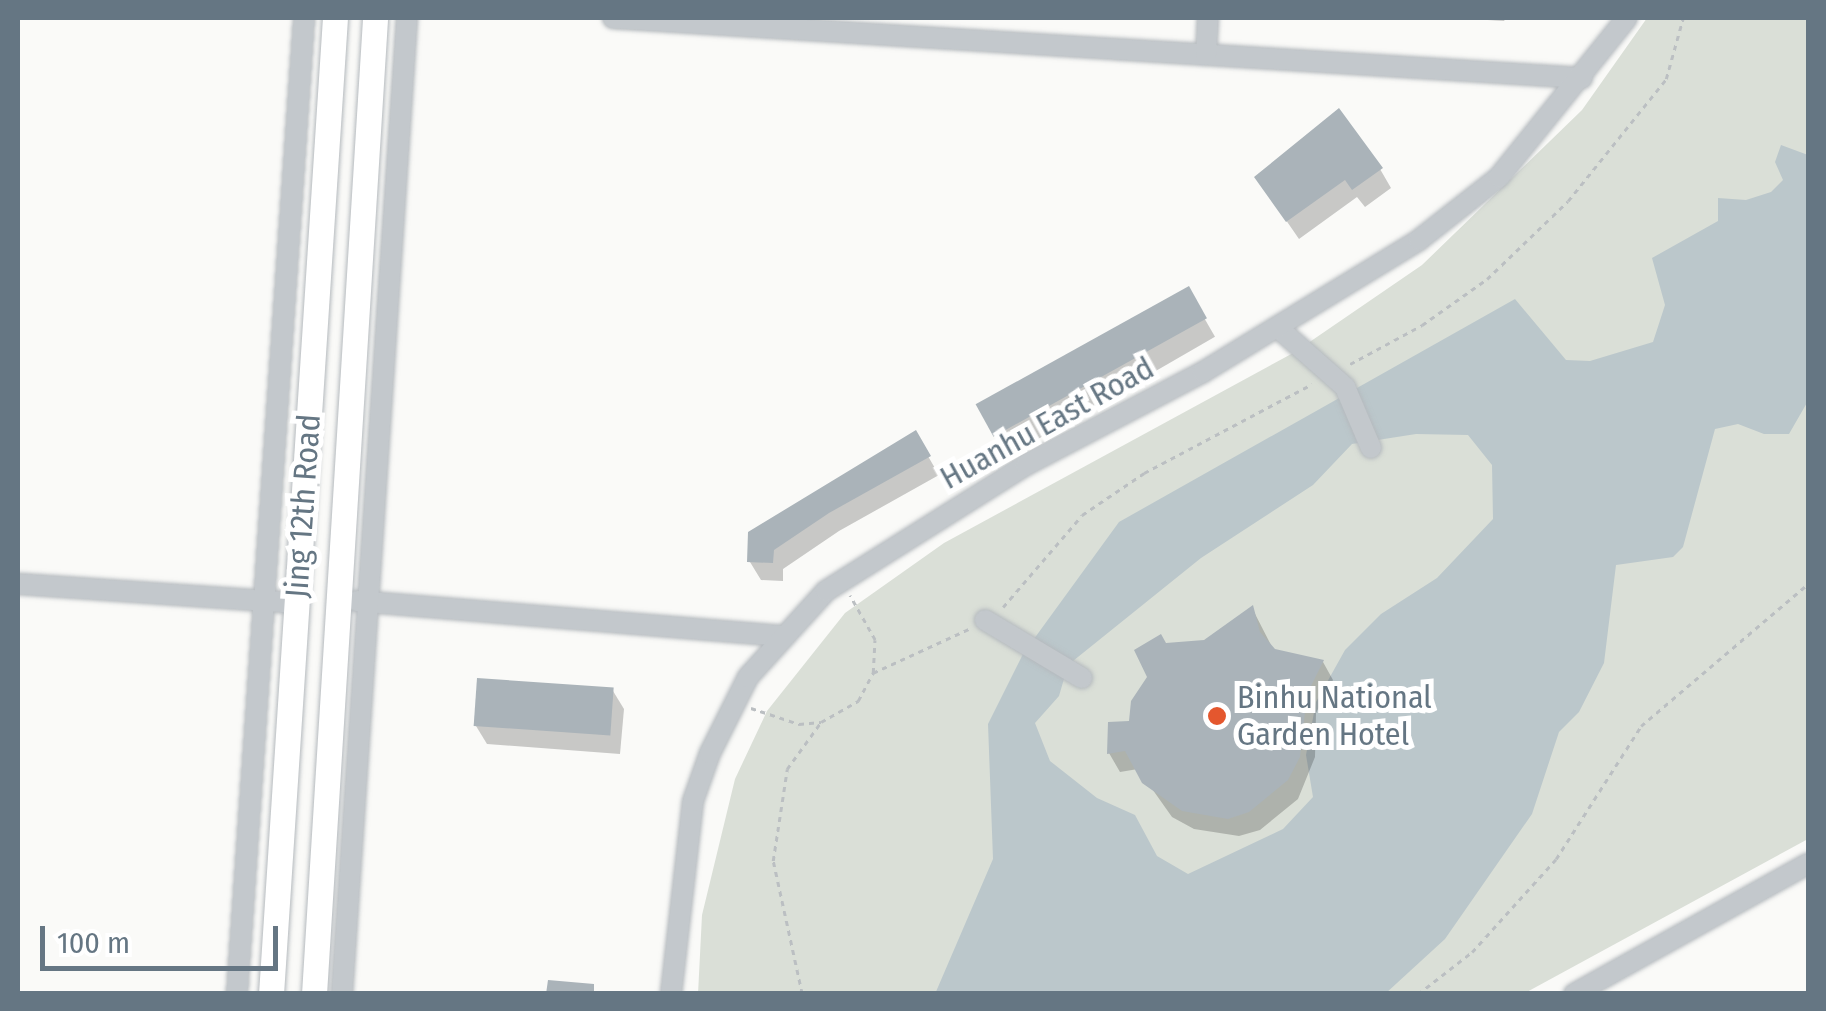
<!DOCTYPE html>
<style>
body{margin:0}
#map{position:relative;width:1826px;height:1011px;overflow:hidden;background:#fafaf8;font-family:"Fira Sans Condensed",sans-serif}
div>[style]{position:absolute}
.green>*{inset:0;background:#dadfd7}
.water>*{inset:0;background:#bbc7cb}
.shadow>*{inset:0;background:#0003;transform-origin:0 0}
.building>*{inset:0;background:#aab3b9;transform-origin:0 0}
.path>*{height:2.5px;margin-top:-1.25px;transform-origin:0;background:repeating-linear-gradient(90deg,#bbbfc2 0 5px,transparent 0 10px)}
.roads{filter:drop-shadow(0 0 2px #b5babe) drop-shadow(0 0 2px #b5babe)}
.minor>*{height:20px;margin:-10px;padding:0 10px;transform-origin:10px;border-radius:10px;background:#c3c8cc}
.major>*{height:25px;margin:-12.5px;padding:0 12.5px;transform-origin:12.5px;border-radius:12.5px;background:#fff}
.dots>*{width:28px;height:28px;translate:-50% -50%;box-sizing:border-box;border:5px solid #fff;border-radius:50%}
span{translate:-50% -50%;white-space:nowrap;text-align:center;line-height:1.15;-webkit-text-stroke:10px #fff;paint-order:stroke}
.street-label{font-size:32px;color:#657683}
.poi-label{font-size:32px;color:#657683}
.left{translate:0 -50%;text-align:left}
.frame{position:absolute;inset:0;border:20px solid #657683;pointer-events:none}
.scale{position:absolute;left:40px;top:926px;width:238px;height:45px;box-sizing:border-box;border:5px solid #657683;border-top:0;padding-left:12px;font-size:30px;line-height:35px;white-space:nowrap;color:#657683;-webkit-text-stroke:8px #fff;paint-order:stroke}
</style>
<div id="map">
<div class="green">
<i style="clip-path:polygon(1647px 18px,1808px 18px,1808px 839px,1525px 993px,698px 994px,702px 915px,735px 779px,767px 711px,845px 613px,944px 543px,1295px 352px,1422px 265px,1582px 110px)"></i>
</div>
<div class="water">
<i style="clip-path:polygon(evenodd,1781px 145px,1808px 155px,1808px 401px,1789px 434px,1764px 434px,1738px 424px,1715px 429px,1683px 547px,1673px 557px,1616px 565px,1604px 663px,1579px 712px,1559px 732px,1532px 814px,1445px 939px,1385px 994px,935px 994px,993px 859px,988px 724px,1023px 654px,1119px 522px,1515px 299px,1566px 360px,1590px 361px,1653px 342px,1665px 305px,1652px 258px,1718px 221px,1718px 198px,1746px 200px,1771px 192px,1783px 180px,1775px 162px,1781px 145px,1416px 434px,1468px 435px,1492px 465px,1493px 519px,1437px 578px,1381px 614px,1345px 650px,1316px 702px,1306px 755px,1313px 797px,1283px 829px,1188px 874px,1157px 856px,1135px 815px,1097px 798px,1050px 761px,1035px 723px,1059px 696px,1068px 665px,1201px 558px,1313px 485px,1352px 444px,1416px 434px)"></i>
</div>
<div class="shadow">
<i style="clip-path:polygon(1454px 18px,1506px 18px,1504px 21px)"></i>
<i style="clip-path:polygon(1380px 169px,1391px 188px,1365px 207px,1357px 197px,1299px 239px,1257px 178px)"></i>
<i style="left:1188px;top:290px;width:54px;height:239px;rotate:60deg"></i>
<i style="clip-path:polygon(915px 434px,939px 475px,839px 531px,783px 569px,783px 581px,761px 580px,750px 562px)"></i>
<i style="clip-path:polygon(1252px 608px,1274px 651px,1323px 662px,1333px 680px,1316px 713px,1315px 757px,1298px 799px,1260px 830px,1239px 836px,1194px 829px,1172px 817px,1138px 769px,1120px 772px,1109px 753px,1131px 723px,1165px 646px,1205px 642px)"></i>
<i style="clip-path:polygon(613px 691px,624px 709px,620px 754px,487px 744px,476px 726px)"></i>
</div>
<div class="building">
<i style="clip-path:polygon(1339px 108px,1383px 168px,1352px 190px,1345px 180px,1286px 222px,1254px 177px)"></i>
<i style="left:1189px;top:286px;width:37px;height:244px;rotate:61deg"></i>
<i style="clip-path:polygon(916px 430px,931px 456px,829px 513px,774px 550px,773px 563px,747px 562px,748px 532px)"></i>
<i style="clip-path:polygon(1253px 605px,1260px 632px,1275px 649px,1324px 660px,1307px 694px,1300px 757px,1288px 780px,1249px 812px,1228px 819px,1182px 811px,1142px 783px,1125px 751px,1107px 754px,1108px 722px,1129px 721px,1131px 701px,1147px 677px,1134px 650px,1161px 634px,1166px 643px,1204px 640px)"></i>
<i style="left:477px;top:678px;width:137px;height:48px;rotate:4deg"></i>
<i style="clip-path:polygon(548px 980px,594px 984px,594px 994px,546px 994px)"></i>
</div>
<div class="path">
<i style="left:1350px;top:364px;width:82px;rotate:-28.4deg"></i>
<i style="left:1422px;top:325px;width:80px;rotate:-35.3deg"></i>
<i style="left:1487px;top:279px;width:112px;rotate:-43.9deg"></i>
<i style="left:1568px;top:201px;width:156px;rotate:-51.2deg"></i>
<i style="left:1666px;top:79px;width:63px;rotate:-74.4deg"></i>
<i style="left:1003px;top:607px;width:121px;rotate:-49.3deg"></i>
<i style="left:1082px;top:515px;width:75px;rotate:-34.1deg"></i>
<i style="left:1144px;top:473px;width:190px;rotate:-27.9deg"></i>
<i style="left:873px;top:673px;width:108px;rotate:-24.7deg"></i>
<i style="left:751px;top:708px;width:51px;rotate:18.4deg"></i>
<i style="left:799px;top:724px;width:22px;rotate:-5deg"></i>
<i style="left:821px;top:722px;width:43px;rotate:-29.6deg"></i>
<i style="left:858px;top:701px;width:32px;rotate:-62deg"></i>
<i style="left:873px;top:673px;width:33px;rotate:-87deg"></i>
<i style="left:875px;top:640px;width:51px;rotate:-119.6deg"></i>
<i style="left:802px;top:994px;width:136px;rotate:-102.3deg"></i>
<i style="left:773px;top:861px;width:93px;rotate:-81.3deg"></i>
<i style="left:787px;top:769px;width:58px;rotate:-54.1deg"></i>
<i style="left:1418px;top:994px;width:68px;rotate:-37.9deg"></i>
<i style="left:1472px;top:952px;width:125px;rotate:-47.9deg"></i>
<i style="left:1556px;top:859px;width:158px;rotate:-57.4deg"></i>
<i style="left:1641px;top:726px;width:219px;rotate:-40.4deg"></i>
</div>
<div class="roads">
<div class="minor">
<i style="left:613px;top:18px;width:971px;rotate:3.54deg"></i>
<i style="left:1206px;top:55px;width:37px;rotate:-87deg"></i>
<i style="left:1277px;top:327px;width:91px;rotate:41.4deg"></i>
<i style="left:1345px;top:387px;width:66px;rotate:66.9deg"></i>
<i style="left:18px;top:584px;width:280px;rotate:3.9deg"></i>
<i style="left:357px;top:601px;width:429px;rotate:4.7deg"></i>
<i style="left:985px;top:620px;width:113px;rotate:30.9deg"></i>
<i style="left:237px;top:994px;width:978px;rotate:-86.07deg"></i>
<i style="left:342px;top:994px;width:978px;rotate:-86.19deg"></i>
<i style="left:671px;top:994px;width:194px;rotate:-83.5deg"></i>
<i style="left:693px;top:801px;width:51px;rotate:-70.5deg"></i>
<i style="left:710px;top:753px;width:85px;rotate:-63.4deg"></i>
<i style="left:748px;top:677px;width:116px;rotate:-47.8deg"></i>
<i style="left:826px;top:591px;width:236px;rotate:-32.2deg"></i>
<i style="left:1026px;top:465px;width:200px;rotate:-27.7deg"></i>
<i style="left:1203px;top:372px;width:253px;rotate:-31.4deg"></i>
<i style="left:1419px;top:240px;width:102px;rotate:-38.2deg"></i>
<i style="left:1499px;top:177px;width:204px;rotate:-51.2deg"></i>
<i style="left:1574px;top:994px;width:268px;rotate:-29.1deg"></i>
</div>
<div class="major">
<i style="left:271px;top:994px;width:978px;rotate:-86.25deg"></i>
<i style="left:314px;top:994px;width:978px;rotate:-86.42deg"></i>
</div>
</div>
<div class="dots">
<i style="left:1217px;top:716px;background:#e4572e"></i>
</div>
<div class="street-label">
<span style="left:1047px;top:423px;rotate:-29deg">Huanhu East Road</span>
<span style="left:303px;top:506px;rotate:-86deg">Jing 12th Road</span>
</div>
<div class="poi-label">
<span class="left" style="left:1237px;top:716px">Binhu National<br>Garden Hotel</span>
</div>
<div class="frame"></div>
<div class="scale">100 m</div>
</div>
